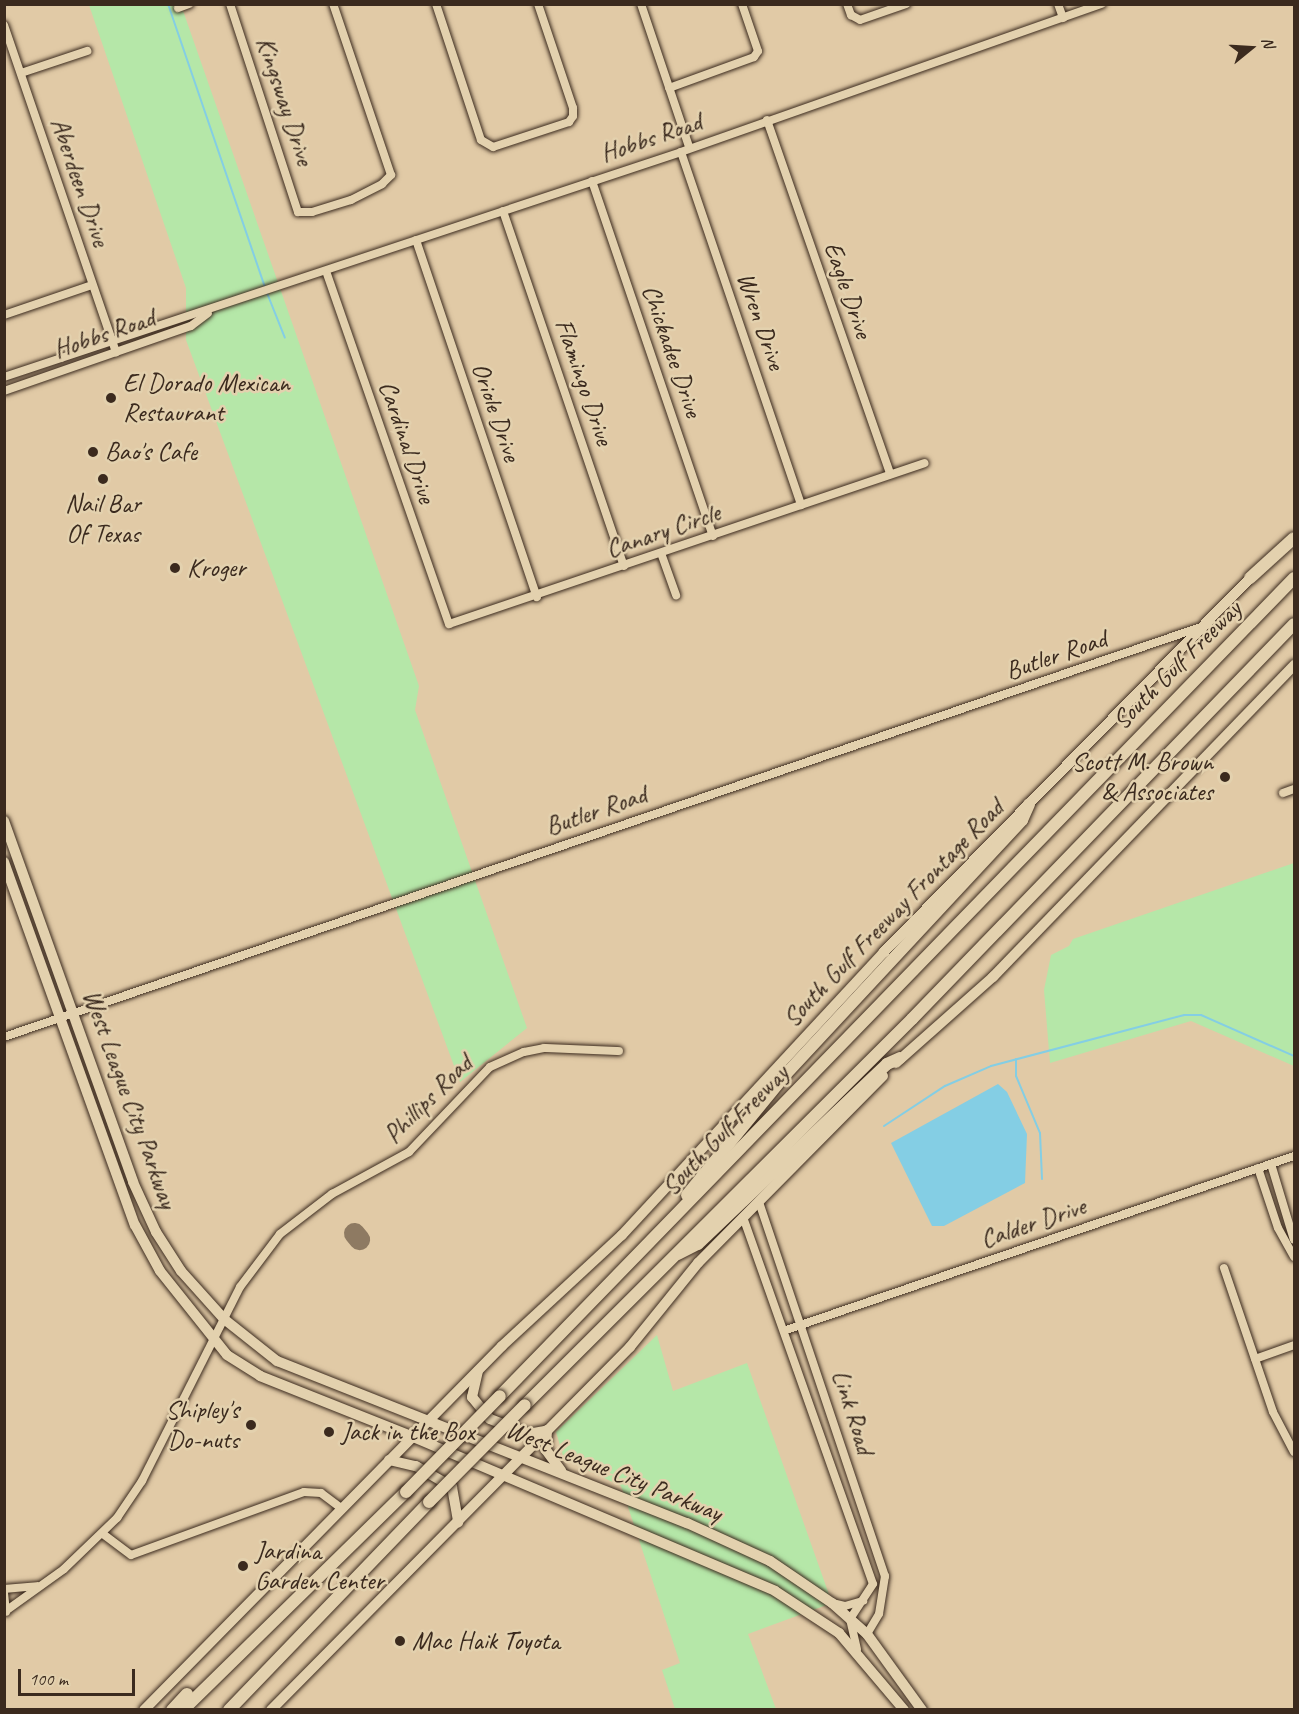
<!DOCTYPE html>
<style>
body{margin:0}
#map{position:relative;width:1299px;height:1714px;overflow:hidden;background:#e1caa6;font-family:Caveat,sans-serif}
div>[style]{position:absolute}
.green>*{inset:0;background:#b5e7a8}
.water>*{inset:0;background:#84cee4}
.stream>*{height:2px;margin:-1px;padding:0 1px;transform-origin:1px;border-radius:1px;background:#84cee4}
.taxiway>*{height:21px;margin:-10.5px;padding:0 10.5px;transform-origin:10.5px;border-radius:10.5px;background:#8e7a62}
.roads{filter:drop-shadow(0 0 2px #3b2a1e) drop-shadow(0 0 2px #3b2a1e)}
.minor>*{height:8px;margin:-4px;padding:0 4px;transform-origin:4px;border-radius:4px;background:#e3d1ae}
.major>*{height:10px;margin:-5px;padding:0 5px;transform-origin:5px;border-radius:5px;background:#e3d1ae}
.highway>*{height:12px;margin:-6px;padding:0 6px;transform-origin:6px;border-radius:6px;background:#e3d1ae}
.bridges{filter:drop-shadow(0 0 2px #3b2a1e) drop-shadow(0 0 2px #3b2a1e)}
.highway-bridge>*{height:12px;margin:-6px;padding:0 6px;transform-origin:6px;border-radius:6px;background:#e3d1ae}
.dots>*{width:16px;height:16px;translate:-50% -50%;box-sizing:border-box;border:3px solid #e3d1ae;border-radius:50%}
span{translate:-50% -50%;white-space:nowrap;text-align:center;line-height:1.15;-webkit-text-stroke:5px #e3d1ae;paint-order:stroke}
.street-label{font-size:26px;color:#3b2a1e}
.poi-label{font-size:26px;color:#3b2a1e}
.left{translate:0 -50%;text-align:left}
.right{translate:-100% -50%;text-align:right}
.frame{position:absolute;inset:0;border:6px solid #3b2a1e;pointer-events:none}
.north{position:absolute;left:1221px;top:18px;width:60px;height:60px;-webkit-text-stroke:4px #e3d1ae;paint-order:stroke;rotate:72deg;font-size:16px;font-weight:700;line-height:24px;text-align:center;color:#3b2a1e}
.north::after{content:'';display:block;margin:auto;width:21px;height:27px;background:#3b2a1e;clip-path:polygon(50% 0,100% 100%,50% 72%,0 100%)}
.scale{position:absolute;left:18px;top:1669px;width:117px;height:27px;box-sizing:border-box;border:3px solid #3b2a1e;border-top:0;padding-left:8px;font-size:18px;line-height:21px;white-space:nowrap;color:#3b2a1e;-webkit-text-stroke:4px #e3d1ae;paint-order:stroke}
</style>
<div id="map">
<div class="green">
<i style="clip-path:polygon(89px 5px,181px 5px,419px 686px,415px 710px,527px 1028px,460px 1082px,186px 340px,186px 288px)"></i>
<i style="clip-path:polygon(1294px 863px,1294px 1066px,1191px 1021px,1050px 1063px,1044px 990px,1051px 955px,1069px 946px,1073px 939px)"></i>
<i style="clip-path:polygon(657px 1335px,673px 1391px,747px 1363px,832px 1603px,748px 1634px,776px 1709px,675px 1709px,662px 1670px,680px 1663px,621px 1486px,564px 1459px,556px 1432px)"></i>
</div>
<div class="water">
<i style="clip-path:polygon(998px 1084px,1007px 1092px,1027px 1134px,1025px 1183px,944px 1226px,932px 1226px,891px 1143px)"></i>
</div>
<div class="stream">
<i style="left:168px;top:4px;width:300px;rotate:71.1deg"></i>
<i style="left:267px;top:293px;width:48px;rotate:68.2deg"></i>
<i style="left:1016px;top:1059px;width:17px;rotate:90deg"></i>
<i style="left:1016px;top:1076px;width:62px;rotate:67.2deg"></i>
<i style="left:1040px;top:1133px;width:46px;rotate:87.5deg"></i>
<i style="left:884px;top:1126px;width:73px;rotate:-33.3deg"></i>
<i style="left:945px;top:1086px;width:50px;rotate:-23.5deg"></i>
<i style="left:991px;top:1066px;width:200px;rotate:-14.8deg"></i>
<i style="left:1184px;top:1015px;width:17px"></i>
<i style="left:1201px;top:1015px;width:102px;rotate:23.8deg"></i>
</div>
<div class="taxiway">
<i style="left:354px;top:1233px;width:8px;rotate:50deg"></i>
</div>
<div class="roads">
<div class="minor">
<i style="left:230px;top:4px;width:219px;rotate:71.9deg"></i>
<i style="left:298px;top:212px;width:14px"></i>
<i style="left:312px;top:212px;width:41px;rotate:-17.1deg"></i>
<i style="left:351px;top:200px;width:35px;rotate:-27deg"></i>
<i style="left:382px;top:184px;width:13px;rotate:-45deg"></i>
<i style="left:391px;top:175px;width:181px;rotate:-108.7deg"></i>
<i style="left:436px;top:4px;width:143px;rotate:71.7deg"></i>
<i style="left:481px;top:140px;width:14px;rotate:30deg"></i>
<i style="left:493px;top:147px;width:80px;rotate:-18.2deg"></i>
<i style="left:569px;top:122px;width:7px;rotate:-56deg"></i>
<i style="left:573px;top:116px;width:8px;rotate:-90deg"></i>
<i style="left:573px;top:108px;width:110px;rotate:-108.6deg"></i>
<i style="left:641px;top:4px;width:151px;rotate:71.4deg"></i>
<i style="left:847px;top:4px;width:12px;rotate:70deg"></i>
<i style="left:851px;top:15px;width:10px;rotate:29deg"></i>
<i style="left:860px;top:20px;width:49px;rotate:-19.2deg"></i>
<i style="left:1058px;top:4px;width:15px;rotate:70deg"></i>
<i style="left:178px;top:8px;width:12px;rotate:-20deg"></i>
<i style="left:4px;top:25px;width:346px;rotate:71.1deg"></i>
<i style="left:21px;top:73px;width:70px;rotate:-18.4deg"></i>
<i style="left:669px;top:88px;width:90px;rotate:-20deg"></i>
<i style="left:754px;top:57px;width:7px;rotate:-56deg"></i>
<i style="left:758px;top:51px;width:50px;rotate:-108.8deg"></i>
<i style="left:767px;top:120px;width:375px;rotate:70.8deg"></i>
<i style="left:681px;top:152px;width:373px;rotate:71.2deg"></i>
<i style="left:592px;top:181px;width:375px;rotate:71.2deg"></i>
<i style="left:503px;top:211px;width:375px;rotate:71.2deg"></i>
<i style="left:416px;top:240px;width:377px;rotate:71.3deg"></i>
<i style="left:326px;top:271px;width:374px;rotate:70.8deg"></i>
<i style="left:449px;top:624px;width:502px;rotate:-18.69deg"></i>
<i style="left:4px;top:315px;width:93px;rotate:-18.8deg"></i>
<i style="left:4px;top:377px;width:713px;rotate:-18.38deg"></i>
<i style="left:681px;top:152px;width:446px;rotate:-19.4deg"></i>
<i style="left:4px;top:391px;width:198px;rotate:-19.2deg"></i>
<i style="left:191px;top:326px;width:21px;rotate:-37deg"></i>
<i style="left:661px;top:553px;width:45px;rotate:70.3deg"></i>
<i style="left:1283px;top:793px;width:12px;rotate:-20deg"></i>
<i style="left:4px;top:1037px;width:1265px;rotate:-18.91deg"></i>
<i style="left:1271px;top:1164px;width:79px;rotate:73.2deg"></i>
<i style="left:1258px;top:1168px;width:63px;rotate:71.6deg"></i>
<i style="left:1278px;top:1228px;width:33px;rotate:61deg"></i>
<i style="left:759px;top:1202px;width:395px;rotate:71.4deg"></i>
<i style="left:885px;top:1576px;width:38px;rotate:99deg"></i>
<i style="left:879px;top:1614px;width:23px;rotate:121deg"></i>
<i style="left:743px;top:1217px;width:389px;rotate:70.5deg"></i>
<i style="left:873px;top:1584px;width:42px;rotate:123.3deg"></i>
<i style="left:850px;top:1619px;width:31px;rotate:77deg"></i>
<i style="left:1224px;top:1268px;width:152px;rotate:71.2deg"></i>
<i style="left:1273px;top:1412px;width:45px;rotate:62.3deg"></i>
<i style="left:786px;top:1330px;width:537px;rotate:-18.91deg"></i>
<i style="left:1255px;top:1359px;width:41px;rotate:-19.7deg"></i>
<i style="left:103px;top:1534px;width:35px;rotate:37deg"></i>
<i style="left:131px;top:1555px;width:184px;rotate:-20deg"></i>
<i style="left:304px;top:1492px;width:17px;rotate:3deg"></i>
<i style="left:321px;top:1493px;width:25px;rotate:37deg"></i>
<i style="left:4px;top:1589px;width:33px;rotate:-5deg"></i>
<i style="left:4px;top:1593px;width:19px;rotate:84deg"></i>
<i style="left:832px;top:1603px;width:13px;rotate:13deg"></i>
<i style="left:845px;top:1606px;width:19px;rotate:-16deg"></i>
<i style="left:7px;top:1610px;width:70px;rotate:-35.7deg"></i>
<i style="left:64px;top:1569px;width:74px;rotate:-43.9deg"></i>
<i style="left:117px;top:1518px;width:45px;rotate:-56deg"></i>
<i style="left:142px;top:1481px;width:217px;rotate:-63.2deg"></i>
<i style="left:240px;top:1287px;width:66px;rotate:-53deg"></i>
<i style="left:280px;top:1234px;width:66px;rotate:-37.6deg"></i>
<i style="left:332px;top:1194px;width:88px;rotate:-28.6deg"></i>
<i style="left:409px;top:1152px;width:117px;rotate:-46.4deg"></i>
<i style="left:490px;top:1067px;width:37px;rotate:-24deg"></i>
<i style="left:524px;top:1052px;width:20px;rotate:-11deg"></i>
<i style="left:544px;top:1048px;width:75px;rotate:2.3deg"></i>
</div>
<div class="major">
<i style="left:4px;top:821px;width:383px;rotate:70.3deg"></i>
<i style="left:133px;top:1182px;width:55px;rotate:65.3deg"></i>
<i style="left:156px;top:1232px;width:46px;rotate:57.3deg"></i>
<i style="left:181px;top:1271px;width:64px;rotate:48.1deg"></i>
<i style="left:224px;top:1319px;width:68px;rotate:38.4deg"></i>
<i style="left:277px;top:1361px;width:441px;rotate:21.6deg"></i>
<i style="left:687px;top:1523px;width:91px;rotate:24.6deg"></i>
<i style="left:770px;top:1561px;width:75px;rotate:34.1deg"></i>
<i style="left:832px;top:1603px;width:47px;rotate:41.5deg"></i>
<i style="left:867px;top:1634px;width:94px;rotate:54.1deg"></i>
<i style="left:4px;top:862px;width:386px;rotate:70.2deg"></i>
<i style="left:135px;top:1225px;width:52px;rotate:61.5deg"></i>
<i style="left:160px;top:1271px;width:107px;rotate:51.4deg"></i>
<i style="left:227px;top:1355px;width:39px;rotate:32deg"></i>
<i style="left:260px;top:1376px;width:165px;rotate:21.7deg"></i>
<i style="left:413px;top:1437px;width:393px;rotate:23deg"></i>
<i style="left:775px;top:1591px;width:77px;rotate:33.3deg"></i>
<i style="left:839px;top:1633px;width:101px;rotate:49.8deg"></i>
<i style="left:896px;top:1063px;width:130px;rotate:-41.6deg"></i>
<i style="left:993px;top:977px;width:434px;rotate:-46deg"></i>
<i style="left:478px;top:1371px;width:27px;rotate:103deg"></i>
<i style="left:472px;top:1397px;width:28px;rotate:51deg"></i>
<i style="left:490px;top:1419px;width:41px;rotate:21.5deg"></i>
<i style="left:528px;top:1434px;width:17px;rotate:-10deg"></i>
<i style="left:547px;top:1430px;width:20px;rotate:93deg"></i>
<i style="left:546px;top:1450px;width:26px;rotate:54deg"></i>
<i style="left:389px;top:1460px;width:28px;rotate:13deg"></i>
<i style="left:416px;top:1466px;width:42px;rotate:30.3deg"></i>
<i style="left:452px;top:1487px;width:36px;rotate:80deg"></i>
<i style="left:144px;top:1710px;width:511px;rotate:-45.48deg"></i>
<i style="left:502px;top:1346px;width:163px;rotate:-42.8deg"></i>
<i style="left:622px;top:1235px;width:386px;rotate:-47.2deg"></i>
<i style="left:884px;top:952px;width:530px;rotate:-45.61deg"></i>
<i style="left:271px;top:1710px;width:511px;rotate:-45.32deg"></i>
<i style="left:630px;top:1347px;width:108px;rotate:-51deg"></i>
<i style="left:698px;top:1263px;width:263px;rotate:-45.3deg"></i>
</div>
<div class="highway">
<i style="left:1250px;top:578px;width:59px;rotate:-42.3deg"></i>
<i style="left:687px;top:1195px;width:156px;rotate:-50.7deg"></i>
<i style="left:786px;top:1074px;width:347px;rotate:-47.1deg"></i>
<i style="left:1022px;top:820px;width:17px;rotate:-66deg"></i>
<i style="left:678px;top:1254px;width:22px;rotate:-27deg"></i>
<i style="left:698px;top:1244px;width:261px;rotate:-43.6deg"></i>
<i style="left:887px;top:1064px;width:14px;rotate:-25deg"></i>
<i style="left:500px;top:1396px;width:1140px;rotate:-45.85deg"></i>
<i style="left:525px;top:1405px;width:547px;rotate:-44.93deg"></i>
<i style="left:912px;top:1019px;width:549px;rotate:-45.96deg"></i>
<i style="left:172px;top:1710px;width:22px;rotate:-47deg"></i>
<i style="left:183px;top:1710px;width:312px;rotate:-44.4deg"></i>
<i style="left:229px;top:1710px;width:289px;rotate:-46.1deg"></i>
</div>
</div>
<div class="bridges">
<div class="highway-bridge">
<i style="left:406px;top:1492px;width:134px;rotate:-45.6deg"></i>
<i style="left:429px;top:1502px;width:136px;rotate:-45.3deg"></i>
</div>
</div>
<div class="dots">
<i style="left:111px;top:398px;background:#3b2a1e"></i>
<i style="left:93px;top:452px;background:#3b2a1e"></i>
<i style="left:103px;top:479px;background:#3b2a1e"></i>
<i style="left:175px;top:568px;background:#3b2a1e"></i>
<i style="left:1225px;top:777px;background:#3b2a1e"></i>
<i style="left:251px;top:1425px;background:#3b2a1e"></i>
<i style="left:329px;top:1432px;background:#3b2a1e"></i>
<i style="left:243px;top:1566px;background:#3b2a1e"></i>
<i style="left:400px;top:1641px;background:#3b2a1e"></i>
</div>
<div class="street-label">
<span style="left:285px;top:101px;rotate:72deg">Kingsway Drive</span>
<span style="left:651px;top:138px;rotate:-19deg">Hobbs Road</span>
<span style="left:80px;top:182px;rotate:71deg">Aberdeen Drive</span>
<span style="left:848px;top:290px;rotate:71deg">Eagle Drive</span>
<span style="left:761px;top:321px;rotate:71deg">Wren Drive</span>
<span style="left:104px;top:334px;rotate:-19deg">Hobbs Road</span>
<span style="left:672px;top:351px;rotate:71deg">Chickadee Drive</span>
<span style="left:584px;top:382px;rotate:71deg">Flamingo Drive</span>
<span style="left:496px;top:412px;rotate:71deg">Oriole Drive</span>
<span style="left:407px;top:442px;rotate:71deg">Cardinal Drive</span>
<span style="left:663px;top:531px;rotate:-19deg">Canary Circle</span>
<span style="left:1056px;top:655px;rotate:-19deg">Butler Road</span>
<span style="left:1177px;top:665px;rotate:-45deg">South Gulf Freeway</span>
<span style="left:596px;top:811px;rotate:-19deg">Butler Road</span>
<span style="left:893px;top:913px;rotate:-46deg">South Gulf Freeway Frontage Road</span>
<span style="left:130px;top:1099px;rotate:70deg">West League City Parkway</span>
<span style="left:428px;top:1099px;rotate:-45deg">Phillips Road</span>
<span style="left:725px;top:1130px;rotate:-46deg">South Gulf Freeway</span>
<span style="left:1033px;top:1223px;rotate:-19deg">Calder Drive</span>
<span style="left:853px;top:1412px;rotate:72deg">Link Road</span>
<span style="left:614px;top:1471px;rotate:22deg">West League City Parkway</span>
</div>
<div class="poi-label">
<span class="left" style="left:123px;top:398px">El Dorado Mexican<br>Restaurant</span>
<span class="left" style="left:105px;top:452px">Bao's Cafe</span>
<span style="left:103px;top:519px">Nail Bar<br>Of Texas</span>
<span class="left" style="left:187px;top:568px">Kroger</span>
<span class="right" style="left:1213px;top:777px">Scott M. Brown<br>&amp; Associates</span>
<span class="right" style="left:239px;top:1425px">Shipley's<br>Do-nuts</span>
<span class="left" style="left:341px;top:1432px">Jack in the Box</span>
<span class="left" style="left:255px;top:1566px">Jardina<br>Garden Center</span>
<span class="left" style="left:412px;top:1641px">Mac Haik Toyota</span>
</div>
<div class="frame"></div>
<div class="north">N</div>
<div class="scale">100 m</div>
</div>
